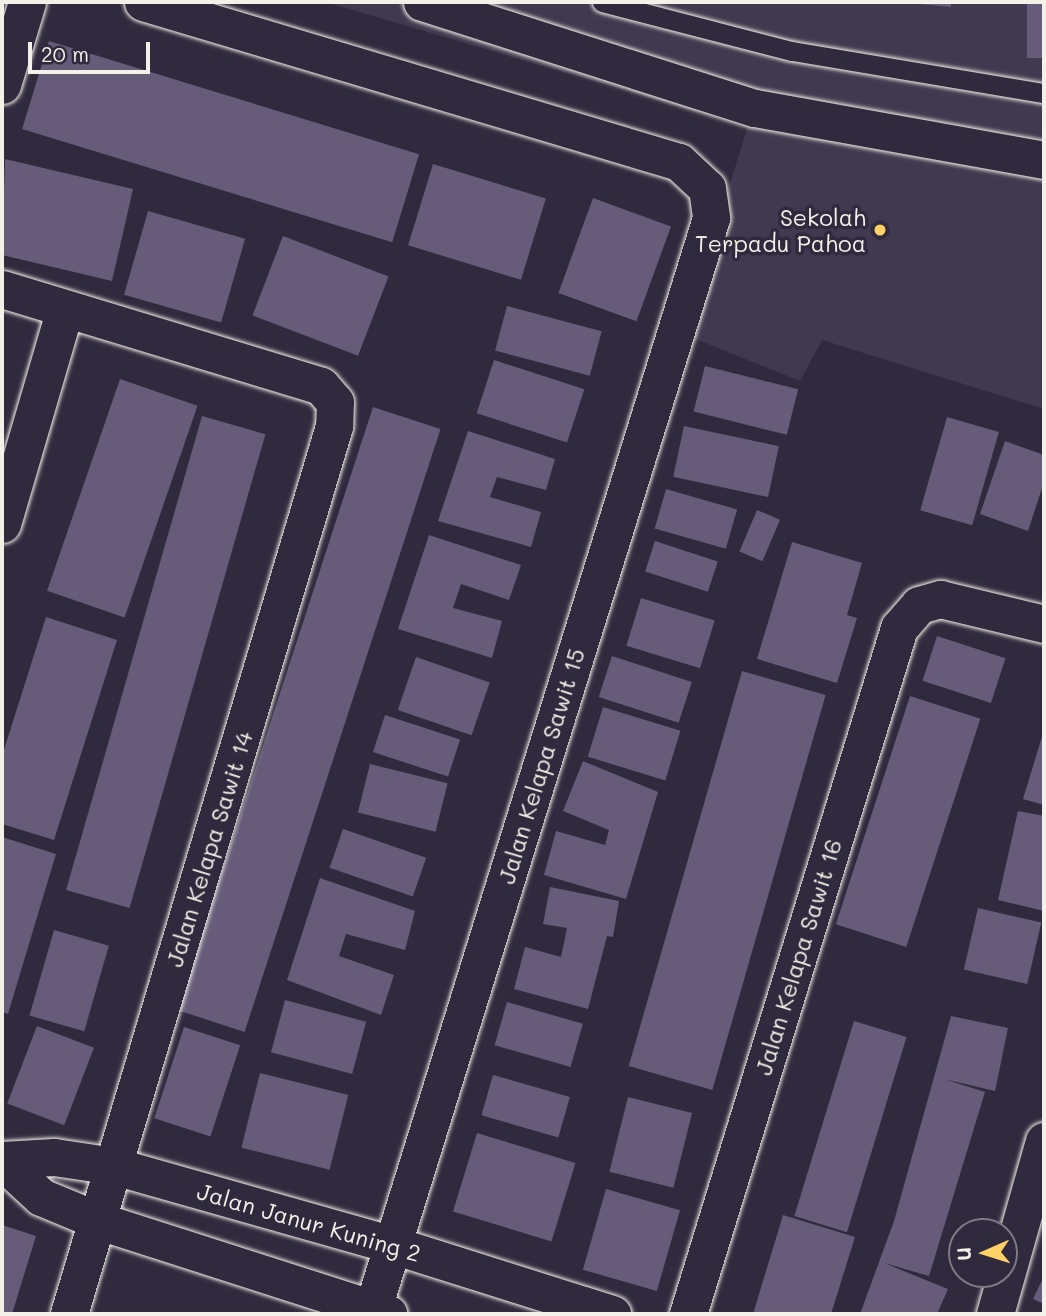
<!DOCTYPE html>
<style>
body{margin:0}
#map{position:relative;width:1046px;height:1316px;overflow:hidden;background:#2f2a3d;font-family:Mali,sans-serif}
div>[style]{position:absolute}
.built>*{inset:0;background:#40394f}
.building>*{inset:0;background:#665c79;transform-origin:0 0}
.roads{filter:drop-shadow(0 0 2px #f4f1e8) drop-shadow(0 0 2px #f4f1e8)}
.service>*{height:19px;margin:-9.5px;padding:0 9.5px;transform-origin:9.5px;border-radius:9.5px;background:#2f2a3d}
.minor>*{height:37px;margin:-18.5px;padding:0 18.5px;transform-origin:18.5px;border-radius:18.5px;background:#2f2a3d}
.dots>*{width:19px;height:19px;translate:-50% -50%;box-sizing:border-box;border:4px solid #2f2a3d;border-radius:50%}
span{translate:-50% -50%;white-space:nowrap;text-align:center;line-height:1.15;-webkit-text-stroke:7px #2f2a3d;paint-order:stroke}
.poi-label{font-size:23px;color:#f4f1e8}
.right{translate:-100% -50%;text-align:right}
.street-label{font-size:23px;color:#f4f1e8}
.frame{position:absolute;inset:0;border:4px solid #f4f1e8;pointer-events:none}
.north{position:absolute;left:948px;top:1218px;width:70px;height:70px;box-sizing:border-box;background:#2f2a3d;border:2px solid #7e7a81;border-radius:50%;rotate:267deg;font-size:19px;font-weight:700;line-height:28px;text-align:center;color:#f4f1e8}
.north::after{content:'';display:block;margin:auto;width:24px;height:32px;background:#ffd166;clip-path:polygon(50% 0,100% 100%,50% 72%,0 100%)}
.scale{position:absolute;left:28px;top:42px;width:122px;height:32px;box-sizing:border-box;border:4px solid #f4f1e8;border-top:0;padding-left:9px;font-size:21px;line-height:24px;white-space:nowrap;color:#f4f1e8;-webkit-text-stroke:5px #2f2a3d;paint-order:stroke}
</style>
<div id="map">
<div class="built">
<i style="clip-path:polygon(325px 2px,1044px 2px,1044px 409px,822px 340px,800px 381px,683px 334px,748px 126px)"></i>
</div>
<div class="building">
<i style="clip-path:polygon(898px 2px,951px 2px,951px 7px)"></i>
<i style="left:1027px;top:2px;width:17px;height:56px"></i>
<i style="left:49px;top:41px;width:387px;height:92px;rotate:17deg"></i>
<i style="clip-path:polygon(5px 159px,133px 189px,112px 281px,2px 255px)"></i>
<i style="left:433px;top:164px;width:118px;height:85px;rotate:17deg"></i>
<i style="left:593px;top:198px;width:83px;height:101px;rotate:20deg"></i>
<i style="left:148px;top:211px;width:101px;height:87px;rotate:16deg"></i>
<i style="left:283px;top:236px;width:113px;height:85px;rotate:21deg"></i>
<i style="left:507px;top:306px;width:98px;height:46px;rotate:15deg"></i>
<i style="left:494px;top:360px;width:95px;height:56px;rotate:18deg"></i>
<i style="left:705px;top:366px;width:96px;height:47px;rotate:14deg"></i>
<i style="left:120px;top:379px;width:82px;height:224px;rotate:19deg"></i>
<i style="left:373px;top:407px;width:71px;height:634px;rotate:18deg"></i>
<i style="left:202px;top:416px;width:66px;height:493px;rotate:16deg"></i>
<i style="left:947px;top:417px;width:54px;height:97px;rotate:16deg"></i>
<i style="left:684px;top:426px;width:97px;height:52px;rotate:12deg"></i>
<i style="clip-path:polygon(468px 431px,555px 459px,546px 490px,497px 477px,490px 497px,541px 512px,531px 547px,438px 521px)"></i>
<i style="clip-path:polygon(1005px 441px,1044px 455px,1044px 482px,1028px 531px,980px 514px)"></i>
<i style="left:666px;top:489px;width:74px;height:41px;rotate:16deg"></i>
<i style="left:757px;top:510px;width:25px;height:45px;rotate:23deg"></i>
<i style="clip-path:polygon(429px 535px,521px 565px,509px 600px,461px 584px,453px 608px,502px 621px,492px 658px,398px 629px)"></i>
<i style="left:655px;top:541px;width:66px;height:32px;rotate:18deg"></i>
<i style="clip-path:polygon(792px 542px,862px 563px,847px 615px,857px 618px,837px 683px,757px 659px)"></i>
<i style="left:641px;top:598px;width:77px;height:50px;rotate:17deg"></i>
<i style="clip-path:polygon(46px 617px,117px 640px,54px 840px,2px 824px,2px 756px)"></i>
<i style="left:937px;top:636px;width:72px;height:47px;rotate:18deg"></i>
<i style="left:612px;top:656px;width:84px;height:43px;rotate:18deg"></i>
<i style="left:416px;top:657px;width:78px;height:56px;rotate:19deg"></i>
<i style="left:742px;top:671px;width:87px;height:411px;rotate:16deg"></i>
<i style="left:910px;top:696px;width:74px;height:240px;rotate:18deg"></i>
<i style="left:603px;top:707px;width:81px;height:52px;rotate:17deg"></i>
<i style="left:385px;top:715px;width:79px;height:39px;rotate:18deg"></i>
<i style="clip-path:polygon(1044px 730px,1044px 805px,1023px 799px)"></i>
<i style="clip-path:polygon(583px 761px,658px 792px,626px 899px,544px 875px,556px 831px,605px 845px,609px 830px,563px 811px)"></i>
<i style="left:370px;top:764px;width:80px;height:50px;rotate:14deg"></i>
<i style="clip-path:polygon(1018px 811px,1044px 816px,1044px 911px,998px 900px)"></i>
<i style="left:343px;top:829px;width:88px;height:41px;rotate:19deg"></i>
<i style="clip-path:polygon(2px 837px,56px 854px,8px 1014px,2px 1012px)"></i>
<i style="clip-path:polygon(320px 878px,415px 911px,405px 950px,346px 934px,339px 956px,394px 975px,381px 1015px,287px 980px)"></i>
<i style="clip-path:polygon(550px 887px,619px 901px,613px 937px,607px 936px,588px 1009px,514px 989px,525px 947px,561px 957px,567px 928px,543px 924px)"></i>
<i style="left:978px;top:908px;width:65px;height:63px;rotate:13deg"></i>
<i style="left:54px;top:930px;width:57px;height:89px;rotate:16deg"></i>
<i style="left:285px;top:1000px;width:84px;height:54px;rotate:15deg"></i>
<i style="left:507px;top:1002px;width:79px;height:45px;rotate:16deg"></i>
<i style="clip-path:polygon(951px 1016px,1008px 1028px,995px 1091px,944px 1079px,985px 1092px,929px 1276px,884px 1263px,948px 1289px,937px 1314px,860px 1314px,894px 1221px)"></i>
<i style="left:854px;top:1021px;width:55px;height:204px;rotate:17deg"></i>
<i style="left:37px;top:1026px;width:61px;height:83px;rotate:21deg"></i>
<i style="left:184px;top:1027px;width:59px;height:96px;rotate:18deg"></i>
<i style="left:260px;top:1073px;width:91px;height:77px;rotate:14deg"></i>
<i style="left:493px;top:1075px;width:80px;height:42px;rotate:16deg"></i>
<i style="left:628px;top:1097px;width:66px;height:77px;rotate:14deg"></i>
<i style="left:477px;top:1133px;width:103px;height:82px;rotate:17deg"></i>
<i style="left:606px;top:1189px;width:77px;height:84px;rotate:16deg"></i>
<i style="clip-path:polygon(783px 1215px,855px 1237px,831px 1314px,753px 1314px)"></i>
<i style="clip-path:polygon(2px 1225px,36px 1236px,12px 1314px,2px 1314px)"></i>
<i style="clip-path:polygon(1044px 1276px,1044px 1304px,1033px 1299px)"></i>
</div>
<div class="roads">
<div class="service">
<i style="left:602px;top:2px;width:196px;rotate:14.5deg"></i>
<i style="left:792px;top:51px;width:255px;rotate:9.5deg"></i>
</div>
<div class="minor">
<i style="left:143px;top:2px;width:559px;rotate:16.62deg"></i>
<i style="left:679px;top:162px;width:38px;rotate:43deg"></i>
<i style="left:707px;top:188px;width:30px;rotate:82deg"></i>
<i style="left:711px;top:218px;width:1148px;rotate:107.23deg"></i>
<i style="left:422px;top:2px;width:349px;rotate:17.7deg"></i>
<i style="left:755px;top:108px;width:294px;rotate:10.2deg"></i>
<i style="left:2px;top:85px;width:87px;rotate:-73.2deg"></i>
<i style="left:2px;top:289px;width:333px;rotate:16.9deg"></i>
<i style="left:321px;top:386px;width:21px;rotate:49deg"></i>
<i style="left:335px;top:402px;width:24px;rotate:92deg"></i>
<i style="left:334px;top:426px;width:927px;rotate:106.62deg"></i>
<i style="left:2px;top:524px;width:224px;rotate:-73.7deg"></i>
<i style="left:2px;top:1160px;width:52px;rotate:-3.3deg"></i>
<i style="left:54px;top:1157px;width:61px;rotate:8.5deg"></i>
<i style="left:114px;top:1166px;width:290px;rotate:15.8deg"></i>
<i style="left:393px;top:1245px;width:230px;rotate:17.5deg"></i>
<i style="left:2px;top:1161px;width:53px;rotate:42.7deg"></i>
<i style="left:41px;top:1197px;width:63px;rotate:22.5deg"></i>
<i style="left:99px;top:1221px;width:304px;rotate:17.8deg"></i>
<i style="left:688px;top:1314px;width:718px;rotate:-72.9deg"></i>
<i style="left:899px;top:628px;width:30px;rotate:-49deg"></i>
<i style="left:919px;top:605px;width:22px;rotate:-16deg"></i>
<i style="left:940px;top:599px;width:107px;rotate:13.5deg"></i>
<i style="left:995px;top:1314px;width:180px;rotate:-74.2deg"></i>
</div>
</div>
<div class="dots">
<i style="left:880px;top:230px;background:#ffd166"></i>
</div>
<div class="poi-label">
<span class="right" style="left:866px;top:230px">Sekolah<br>Terpadu Pahoa</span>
</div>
<div class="street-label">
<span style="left:541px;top:766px;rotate:-73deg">Jalan Kelapa Sawit 15</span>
<span style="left:209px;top:849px;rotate:-73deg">Jalan Kelapa Sawit 14</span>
<span style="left:798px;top:957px;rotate:-73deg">Jalan Kelapa Sawit 16</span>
<span style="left:309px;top:1222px;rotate:16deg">Jalan Janur Kuning 2</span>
</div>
<div class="frame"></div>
<div class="north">U</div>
<div class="scale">20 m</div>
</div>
